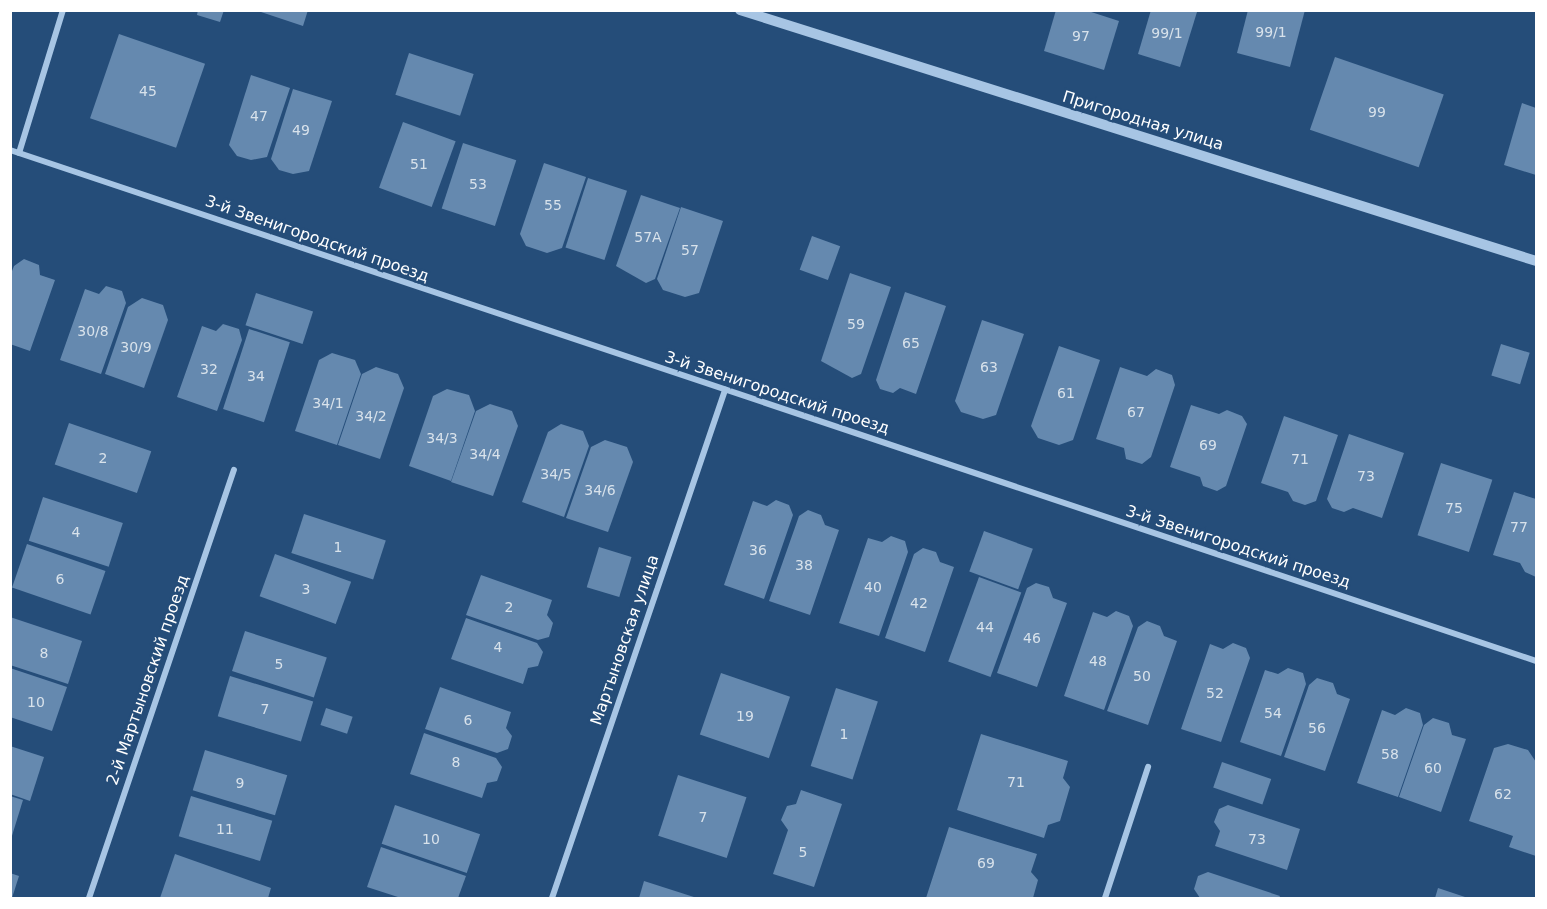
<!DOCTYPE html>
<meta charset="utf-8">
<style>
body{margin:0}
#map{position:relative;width:1547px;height:909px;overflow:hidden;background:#254d79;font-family:"DejaVu Sans",sans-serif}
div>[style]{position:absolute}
.building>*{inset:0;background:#6589af;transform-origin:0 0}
.minor>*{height:6px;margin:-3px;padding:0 3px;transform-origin:3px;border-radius:3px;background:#a7c5e4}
.tertiary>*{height:10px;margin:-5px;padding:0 5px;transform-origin:5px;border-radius:5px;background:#a7c5e4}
span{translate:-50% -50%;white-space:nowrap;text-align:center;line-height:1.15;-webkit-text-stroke:4.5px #254d79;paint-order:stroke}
.number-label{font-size:14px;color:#d8e2eb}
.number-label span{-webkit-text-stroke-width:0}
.street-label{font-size:16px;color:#fff}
.frame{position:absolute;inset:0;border:12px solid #fff;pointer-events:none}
</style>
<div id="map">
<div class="building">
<i style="clip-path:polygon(198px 10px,224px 10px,220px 22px,197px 15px)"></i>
<i style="clip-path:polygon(255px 10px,308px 10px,303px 26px)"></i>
<i style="clip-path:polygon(1056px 10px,1085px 10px,1119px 21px,1104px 70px,1044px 51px)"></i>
<i style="clip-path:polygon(1151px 10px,1197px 12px,1180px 67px,1138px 54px)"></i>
<i style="clip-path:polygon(1248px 10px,1305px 10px,1290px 67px,1237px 53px)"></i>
<i style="left:119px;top:34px;width:91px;height:89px;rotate:19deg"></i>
<i style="left:409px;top:53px;width:68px;height:44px;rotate:18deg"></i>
<i style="left:1335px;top:57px;width:115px;height:77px;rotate:19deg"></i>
<i style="clip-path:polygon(251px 75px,290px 88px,267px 157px,251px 160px,237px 156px,229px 145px)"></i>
<i style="clip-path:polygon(293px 89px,332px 101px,309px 171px,293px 174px,279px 170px,271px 159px)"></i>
<i style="clip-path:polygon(1522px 103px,1536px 108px,1536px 175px,1504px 165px)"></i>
<i style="left:403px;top:122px;width:56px;height:70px;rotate:20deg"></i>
<i style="left:463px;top:143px;width:56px;height:69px;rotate:18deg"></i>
<i style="clip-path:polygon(544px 163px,586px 177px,562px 248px,547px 253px,526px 246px,520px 234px)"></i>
<i style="left:588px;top:178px;width:41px;height:73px;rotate:18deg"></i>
<i style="clip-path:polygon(641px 195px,680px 208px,655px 279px,646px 283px,616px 266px)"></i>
<i style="clip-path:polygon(681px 207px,723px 221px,699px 293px,685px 297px,663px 290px,657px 279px)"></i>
<i style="left:812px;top:236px;width:30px;height:36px;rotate:20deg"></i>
<i style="clip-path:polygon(24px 259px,39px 265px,40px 275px,55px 280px,30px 351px,10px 344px,10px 276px,14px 266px)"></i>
<i style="clip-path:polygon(850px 273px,891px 287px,861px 374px,852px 378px,821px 361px)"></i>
<i style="clip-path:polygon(106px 286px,122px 291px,126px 303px,101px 374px,60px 360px,85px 289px,99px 294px)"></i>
<i style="clip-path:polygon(905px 292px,946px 306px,916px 394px,900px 388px,893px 393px,880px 389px,876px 380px)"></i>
<i style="left:256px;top:293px;width:60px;height:34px;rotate:18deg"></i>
<i style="clip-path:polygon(142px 298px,163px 305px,168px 320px,144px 388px,105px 374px,128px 307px)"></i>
<i style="clip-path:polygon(982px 320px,1024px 334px,996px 415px,983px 419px,961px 412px,955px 401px)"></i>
<i style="clip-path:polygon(223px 324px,239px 329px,242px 340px,217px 411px,177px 397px,202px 326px,216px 331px)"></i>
<i style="left:249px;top:329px;width:43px;height:84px;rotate:18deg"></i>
<i style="left:1501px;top:344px;width:30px;height:33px;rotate:17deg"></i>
<i style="clip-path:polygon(1059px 346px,1100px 360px,1073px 440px,1059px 445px,1038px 438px,1031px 426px)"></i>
<i style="clip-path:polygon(332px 353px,355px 360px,361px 374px,337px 445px,295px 431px,319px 360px)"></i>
<i style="clip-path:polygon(376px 367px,398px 374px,404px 388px,380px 459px,338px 445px,362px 374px)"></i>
<i style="clip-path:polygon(1120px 367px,1147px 376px,1156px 369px,1172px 375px,1175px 385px,1151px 457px,1142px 464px,1126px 459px,1124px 448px,1096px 439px)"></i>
<i style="clip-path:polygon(447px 389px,469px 395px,475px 411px,451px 481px,409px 466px,433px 396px)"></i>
<i style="clip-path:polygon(490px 404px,512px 411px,518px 426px,493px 496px,451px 482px,476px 411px)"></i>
<i style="clip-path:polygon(1191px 405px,1219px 414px,1227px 410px,1242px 416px,1247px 424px,1226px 486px,1217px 491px,1203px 486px,1200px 477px,1170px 467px)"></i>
<i style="clip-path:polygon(1284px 416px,1338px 435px,1316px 501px,1305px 505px,1293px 501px,1288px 492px,1261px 483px)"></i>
<i style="left:69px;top:423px;width:87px;height:44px;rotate:19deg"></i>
<i style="clip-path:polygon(561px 424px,583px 431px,589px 446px,564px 517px,522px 502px,548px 432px)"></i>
<i style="clip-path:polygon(1349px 434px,1404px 453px,1382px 518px,1353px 508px,1344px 512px,1332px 508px,1327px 499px)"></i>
<i style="clip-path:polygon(605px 440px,627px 447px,633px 462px,608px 532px,566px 518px,591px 447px)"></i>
<i style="left:1441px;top:463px;width:54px;height:76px;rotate:18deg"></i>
<i style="clip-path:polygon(1514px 492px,1536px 499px,1536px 577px,1525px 572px,1520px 563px,1493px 555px)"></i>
<i style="left:43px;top:497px;width:84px;height:46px;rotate:18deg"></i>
<i style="clip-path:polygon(776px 500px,789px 505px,793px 515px,764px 599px,724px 585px,753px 501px,767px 506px)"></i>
<i style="clip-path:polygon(808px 510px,821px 515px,825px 525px,839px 530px,810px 615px,769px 601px,799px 516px)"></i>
<i style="left:304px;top:514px;width:86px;height:41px;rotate:18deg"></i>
<i style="left:984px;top:531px;width:52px;height:43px;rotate:20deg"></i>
<i style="clip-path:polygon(891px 536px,905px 541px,908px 552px,879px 636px,839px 623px,868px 538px,882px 542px)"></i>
<i style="left:27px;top:544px;width:83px;height:46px;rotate:19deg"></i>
<i style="left:599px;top:547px;width:34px;height:42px;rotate:17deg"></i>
<i style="clip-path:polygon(923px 548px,936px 552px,940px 562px,954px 567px,925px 652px,885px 638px,914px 554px)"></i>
<i style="left:275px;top:554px;width:81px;height:45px;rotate:20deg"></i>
<i style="clip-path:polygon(481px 575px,552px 600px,547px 615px,553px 623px,549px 637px,538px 640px,466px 615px)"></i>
<i style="left:979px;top:577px;width:45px;height:90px;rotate:20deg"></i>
<i style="clip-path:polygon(1036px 583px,1049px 587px,1053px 598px,1067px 603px,1037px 687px,997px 673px,1027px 588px)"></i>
<i style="clip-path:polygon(1116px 611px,1129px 616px,1133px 626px,1104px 710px,1064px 696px,1093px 612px,1107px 617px)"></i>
<i style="clip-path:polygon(10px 617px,82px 641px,68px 684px,10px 665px)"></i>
<i style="clip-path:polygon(466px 618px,537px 643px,543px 652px,538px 666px,528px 668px,523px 684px,451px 659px)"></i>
<i style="clip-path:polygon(1147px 621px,1160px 626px,1164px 636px,1177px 641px,1148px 725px,1107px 711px,1138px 627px)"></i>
<i style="left:245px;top:631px;width:86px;height:42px;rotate:18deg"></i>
<i style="clip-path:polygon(1233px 643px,1246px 648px,1250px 658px,1221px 742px,1181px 729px,1210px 644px,1223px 649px)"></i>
<i style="clip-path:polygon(10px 668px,67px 687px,52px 731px,10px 717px)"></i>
<i style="clip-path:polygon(1288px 668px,1303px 673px,1306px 684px,1281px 756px,1240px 742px,1265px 670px,1278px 674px)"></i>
<i style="left:721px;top:673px;width:73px;height:65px;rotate:19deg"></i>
<i style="left:230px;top:676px;width:87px;height:42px;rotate:17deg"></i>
<i style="clip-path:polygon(1317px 678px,1333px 683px,1337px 694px,1350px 699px,1325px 771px,1284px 757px,1309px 685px)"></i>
<i style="clip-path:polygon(440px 687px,511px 712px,506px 728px,512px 736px,508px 749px,497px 753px,425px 729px)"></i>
<i style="left:836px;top:688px;width:44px;height:82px;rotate:18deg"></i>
<i style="left:326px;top:708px;width:28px;height:18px;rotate:18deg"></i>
<i style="clip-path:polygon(1406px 708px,1420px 713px,1423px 725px,1398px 797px,1357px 783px,1382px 710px,1395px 715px)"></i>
<i style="clip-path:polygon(1433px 718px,1449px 723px,1452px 735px,1466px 739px,1441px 812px,1399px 797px,1424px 725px)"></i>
<i style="clip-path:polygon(424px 733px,496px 758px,502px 767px,497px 781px,487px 783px,482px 798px,410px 774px)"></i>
<i style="clip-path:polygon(981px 734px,1068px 761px,1063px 778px,1070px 787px,1060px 821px,1048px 825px,1044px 838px,957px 810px)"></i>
<i style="clip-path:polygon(1508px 744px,1528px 750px,1536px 762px,1536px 856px,1509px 847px,1513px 836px,1469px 821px,1494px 748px)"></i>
<i style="clip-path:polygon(10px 746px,44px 757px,30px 801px,10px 794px)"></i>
<i style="left:205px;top:750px;width:86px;height:42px;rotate:17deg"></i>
<i style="left:1222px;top:762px;width:52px;height:27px;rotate:19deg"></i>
<i style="left:678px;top:775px;width:72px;height:64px;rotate:18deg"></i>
<i style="clip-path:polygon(801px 790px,842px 804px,814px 887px,773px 874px,788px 830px,781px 820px,787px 806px,796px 804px)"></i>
<i style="clip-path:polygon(10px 796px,23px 800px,11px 839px,10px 838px)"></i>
<i style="left:191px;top:796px;width:85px;height:42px;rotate:17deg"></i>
<i style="left:395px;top:805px;width:90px;height:41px;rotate:19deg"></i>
<i style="clip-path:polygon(1228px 805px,1300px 829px,1287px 870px,1215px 846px,1220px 831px,1214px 822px,1219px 809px)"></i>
<i style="clip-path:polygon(949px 827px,1037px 854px,1031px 872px,1038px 880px,1033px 898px,926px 898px)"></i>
<i style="clip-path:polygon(381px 847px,466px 876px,458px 898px,401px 898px,367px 887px)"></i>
<i style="clip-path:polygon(175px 854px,271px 888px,268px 898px,160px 898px)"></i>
<i style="clip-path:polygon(1208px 872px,1280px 896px,1279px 898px,1200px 898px,1194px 889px,1198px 876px)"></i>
<i style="clip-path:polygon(10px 873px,19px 876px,12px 898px,10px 898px)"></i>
<i style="clip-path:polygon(644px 881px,697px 898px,639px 898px)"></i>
<i style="clip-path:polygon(1438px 888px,1468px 898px,1435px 898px)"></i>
</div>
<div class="minor">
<i style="left:10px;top:150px;width:1609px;rotate:18.51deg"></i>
<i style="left:19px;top:153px;width:150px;rotate:-72.9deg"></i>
<i style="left:89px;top:898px;width:452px;rotate:-71.3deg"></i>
<i style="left:552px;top:898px;width:537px;rotate:-71.19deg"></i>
<i style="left:1105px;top:898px;width:138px;rotate:-71.8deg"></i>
</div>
<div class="tertiary">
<i style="left:740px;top:10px;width:835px;rotate:17.5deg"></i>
</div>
<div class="number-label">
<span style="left:1271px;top:32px">99/1</span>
<span style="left:1167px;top:33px">99/1</span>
<span style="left:1081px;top:36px">97</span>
<span style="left:148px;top:91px">45</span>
<span style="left:1377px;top:112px">99</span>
<span style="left:259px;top:116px">47</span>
<span style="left:301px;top:130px">49</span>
<span style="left:419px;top:164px">51</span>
<span style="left:478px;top:184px">53</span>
<span style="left:553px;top:205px">55</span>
<span style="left:648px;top:237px">57А</span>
<span style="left:690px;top:250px">57</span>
<span style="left:856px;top:324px">59</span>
<span style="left:93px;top:331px">30/8</span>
<span style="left:911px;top:343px">65</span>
<span style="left:136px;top:347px">30/9</span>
<span style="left:989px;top:367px">63</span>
<span style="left:209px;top:369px">32</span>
<span style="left:256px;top:376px">34</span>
<span style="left:1066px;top:393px">61</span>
<span style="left:328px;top:403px">34/1</span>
<span style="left:1136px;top:412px">67</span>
<span style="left:371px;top:416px">34/2</span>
<span style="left:442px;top:438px">34/3</span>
<span style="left:1208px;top:445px">69</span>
<span style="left:485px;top:454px">34/4</span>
<span style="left:103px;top:458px">2</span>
<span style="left:1300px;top:459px">71</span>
<span style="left:556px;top:474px">34/5</span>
<span style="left:1366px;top:476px">73</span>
<span style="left:600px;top:490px">34/6</span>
<span style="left:1454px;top:508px">75</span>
<span style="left:1519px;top:527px">77</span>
<span style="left:76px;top:532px">4</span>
<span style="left:338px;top:547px">1</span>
<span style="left:758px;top:550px">36</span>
<span style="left:804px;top:565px">38</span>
<span style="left:60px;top:579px">6</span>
<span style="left:873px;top:587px">40</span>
<span style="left:306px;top:589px">3</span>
<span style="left:919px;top:603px">42</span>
<span style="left:509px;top:607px">2</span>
<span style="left:985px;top:627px">44</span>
<span style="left:1032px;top:638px">46</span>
<span style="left:498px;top:647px">4</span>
<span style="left:44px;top:653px">8</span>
<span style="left:1098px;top:661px">48</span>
<span style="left:279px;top:664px">5</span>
<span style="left:1142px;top:676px">50</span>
<span style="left:1215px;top:693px">52</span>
<span style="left:36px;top:702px">10</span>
<span style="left:265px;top:709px">7</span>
<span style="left:1273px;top:713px">54</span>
<span style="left:745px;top:716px">19</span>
<span style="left:468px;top:720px">6</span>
<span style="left:1317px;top:728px">56</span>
<span style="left:844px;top:734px">1</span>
<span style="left:1390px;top:754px">58</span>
<span style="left:456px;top:762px">8</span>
<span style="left:1433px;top:768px">60</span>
<span style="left:1016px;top:782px">71</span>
<span style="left:240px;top:783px">9</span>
<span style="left:1503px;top:794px">62</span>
<span style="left:703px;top:817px">7</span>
<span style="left:225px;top:829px">11</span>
<span style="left:431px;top:839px">10</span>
<span style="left:1257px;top:839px">73</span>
<span style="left:803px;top:852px">5</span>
<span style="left:986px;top:863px">69</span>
</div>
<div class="street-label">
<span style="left:1143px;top:121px;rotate:17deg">Пригородная улица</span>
<span style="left:317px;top:239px;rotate:19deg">3-й Звенигородский проезд</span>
<span style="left:777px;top:393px;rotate:18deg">3-й Звенигородский проезд</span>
<span style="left:1238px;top:547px;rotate:18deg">3-й Звенигородский проезд</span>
<span style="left:625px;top:640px;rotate:-71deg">Мартыновская улица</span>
<span style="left:148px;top:680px;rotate:-71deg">2-й Мартыновский проезд</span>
</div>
<div class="frame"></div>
</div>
